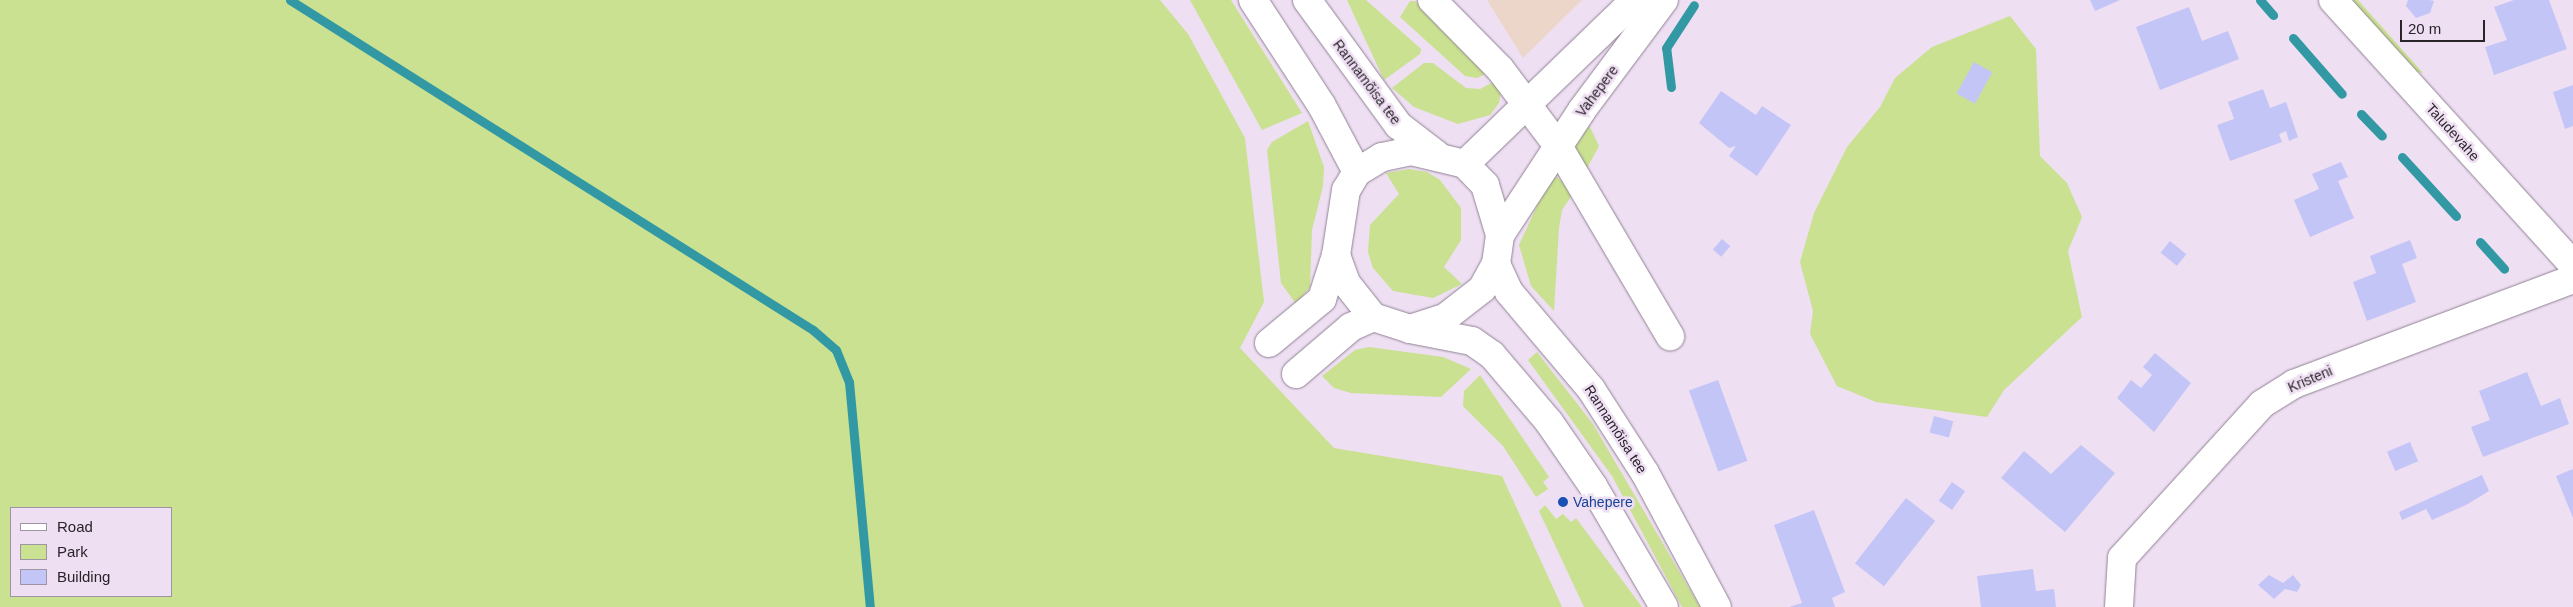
<!DOCTYPE html>
<meta charset="utf-8">
<style>
body{margin:0}
#map{position:relative;width:2573px;height:607px;overflow:hidden;background:#eedff2;font-family:Helvetica,sans-serif}
div>[style]{position:absolute}
.commercial>*{inset:0;background:#ecd6ca}
.green>*{inset:0;background:#c9e190}
.stream>*{height:9px;margin:-4.5px;padding:0 4.5px;transform-origin:4.5px;border-radius:4.5px;background:#3299a4}
.building>*{inset:0;background:#c4c5f7;transform-origin:0 0}
.roads{filter:drop-shadow(0 0 1px #908294) drop-shadow(0 0 1px #908294)}
.minor>*{height:28px;margin:-14px;padding:0 14px;transform-origin:14px;border-radius:14px;background:#fff}
.tertiary>*{height:28px;margin:-14px;padding:0 14px;transform-origin:14px;border-radius:14px;background:#fff}
.dots>*{width:14px;height:14px;translate:-50% -50%;box-sizing:border-box;border:2px solid #eedff2;border-radius:50%}
span{translate:-50% -50%;white-space:nowrap;text-align:center;line-height:1.15;-webkit-text-stroke:5px #eedff2;paint-order:stroke}
.street-label{font-size:14px;color:#29232a}
.transit-label{font-size:14px;color:#164399}
.left{translate:0 -50%;text-align:left}
.legend{position:absolute;left:10px;top:507px;width:162px;height:90px;box-sizing:border-box;background:#eedff2;border:1px solid #9f94a2;margin:0;padding:6px 9px;list-style:none;font-size:15px;color:#29232a}
.legend li{display:flex;align-items:center;gap:10px;height:25px}
.legend b{width:25px;border:1px solid #9f94a2}
.scale{position:absolute;left:2400px;top:20px;width:85px;height:22px;box-sizing:border-box;border:2px solid #29232a;border-top:0;padding-left:6px;font-size:15px;line-height:18px;white-space:nowrap;color:#29232a;-webkit-text-stroke:4px #eedff2;paint-order:stroke}
</style>
<div id="map">
<div class="commercial">
<i style="clip-path:polygon(1487px 0,1582px 0,1523px 58px)"></i>
</div>
<div class="green">
<i style="clip-path:polygon(evenodd,0 0,1160px 0,1188px 34px,1245px 138px,1264px 302px,1240px 348px,1334px 448px,1502px 476px,1562px 607px,0 607px,0 0,11px 508px,171px 508px,171px 596px,11px 596px,11px 508px)"></i>
<i style="clip-path:polygon(1190px 0,1231px 0,1302px 113px,1262px 130px)"></i>
<i style="clip-path:polygon(1347px 0,1366px 0,1421px 49px,1420px 54px,1384px 80px)"></i>
<i style="clip-path:polygon(2345px 0,2358px 0,2423px 73px,2407px 70px)"></i>
<i style="clip-path:polygon(1410px 1px,1415px 1px,1488px 73px,1477px 78px,1465px 76px,1400px 17px)"></i>
<i style="clip-path:polygon(2010px 16px,2036px 49px,2040px 156px,2067px 183px,2082px 217px,2068px 251px,2082px 317px,2004px 390px,1987px 417px,1876px 402px,1837px 386px,1810px 334px,1813px 311px,1800px 262px,1814px 213px,1847px 147px,1880px 107px,1895px 78px,1932px 47px)"></i>
<i style="clip-path:polygon(1424px 63px,1433px 63px,1466px 88px,1480px 89px,1495px 81px,1501px 92px,1499px 103px,1490px 115px,1458px 124px,1414px 107px,1392px 88px)"></i>
<i style="clip-path:polygon(1308px 121px,1324px 167px,1323px 186px,1312px 230px,1310px 287px,1296px 304px,1281px 283px,1267px 150px,1272px 142px)"></i>
<i style="clip-path:polygon(1589px 125px,1599px 146px,1585px 172px,1574px 145px)"></i>
<i style="clip-path:polygon(1409px 169px,1427px 172px,1440px 180px,1461px 208px,1461px 240px,1444px 267px,1462px 284px,1433px 298px,1393px 291px,1373px 268px,1368px 252px,1370px 225px,1399px 194px,1386px 173px)"></i>
<i style="clip-path:polygon(1557px 177px,1574px 192px,1562px 210px,1559px 228px,1554px 311px,1531px 286px,1519px 245px,1549px 180px)"></i>
<i style="clip-path:polygon(1369px 347px,1443px 357px,1471px 369px,1441px 397px,1351px 393px,1334px 388px,1322px 376px,1355px 350px)"></i>
<i style="clip-path:polygon(1537px 352px,1593px 424px,1700px 607px,1682px 607px,1612px 476px,1528px 360px)"></i>
<i style="clip-path:polygon(1480px 375px,1549px 477px,1543px 482px,1548px 489px,1536px 497px,1503px 446px,1463px 406px,1464px 391px)"></i>
<i style="clip-path:polygon(1545px 505px,1556px 519px,1563px 514px,1571px 522px,1576px 518px,1642px 607px,1584px 607px,1539px 511px)"></i>
</div>
<div class="stream">
<i style="left:290px;top:0;width:618px;rotate:32.25deg"></i>
<i style="left:813px;top:330px;width:30px;rotate:41deg"></i>
<i style="left:836px;top:350px;width:35px;rotate:68deg"></i>
<i style="left:849px;top:382px;width:226px;rotate:84.7deg"></i>
<i style="left:2260px;top:0;width:20px;rotate:49deg"></i>
<i style="left:2293px;top:38px;width:74px;rotate:48.8deg"></i>
<i style="left:1671px;top:87px;width:39px;rotate:-97deg"></i>
<i style="left:1666px;top:48px;width:51px;rotate:-56.9deg"></i>
<i style="left:2361px;top:114px;width:30px;rotate:46deg"></i>
<i style="left:2402px;top:157px;width:80px;rotate:47.5deg"></i>
<i style="left:2480px;top:242px;width:36px;rotate:48deg"></i>
</div>
<div class="building">
<i style="clip-path:polygon(2090px 0,2120px 0,2095px 11px)"></i>
<i style="clip-path:polygon(2408px 0,2429px 0,2434px 1px,2430px 13px,2416px 18px,2406px 6px)"></i>
<i style="clip-path:polygon(2514px 0,2549px 0,2567px 49px,2494px 75px,2485px 47px,2507px 40px,2494px 7px)"></i>
<i style="clip-path:polygon(2189px 7px,2202px 41px,2228px 31px,2239px 59px,2160px 90px,2136px 27px)"></i>
<i style="left:1974px;top:62px;width:21px;height:36px;rotate:29deg"></i>
<i style="clip-path:polygon(2573px 85px,2573px 126px,2565px 129px,2553px 92px)"></i>
<i style="clip-path:polygon(2263px 89px,2270px 108px,2286px 102px,2298px 137px,2289px 141px,2286px 131px,2279px 134px,2282px 142px,2230px 161px,2217px 125px,2234px 119px,2228px 102px)"></i>
<i style="clip-path:polygon(1721px 91px,1756px 115px,1762px 106px,1791px 125px,1757px 176px,1729px 156px,1736px 146px,1729px 148px,1699px 123px)"></i>
<i style="clip-path:polygon(2341px 162px,2348px 177px,2338px 181px,2354px 218px,2310px 237px,2294px 200px,2319px 189px,2312px 174px)"></i>
<i style="left:1722px;top:239px;width:11px;height:14px;rotate:41deg"></i>
<i style="clip-path:polygon(2410px 240px,2417px 258px,2402px 264px,2416px 302px,2367px 321px,2353px 282px,2376px 273px,2370px 256px)"></i>
<i style="left:2170px;top:241px;width:21px;height:15px;rotate:39deg"></i>
<i style="clip-path:polygon(2155px 353px,2191px 383px,2154px 432px,2117px 398px,2131px 380px,2141px 388px,2152px 375px,2143px 367px)"></i>
<i style="clip-path:polygon(2527px 372px,2541px 406px,2560px 398px,2569px 424px,2483px 457px,2471px 427px,2490px 420px,2479px 391px)"></i>
<i style="left:1718px;top:380px;width:86px;height:31px;rotate:70deg"></i>
<i style="left:1934px;top:416px;width:20px;height:17px;rotate:15deg"></i>
<i style="left:2410px;top:442px;width:21px;height:25px;rotate:67deg"></i>
<i style="clip-path:polygon(2081px 445px,2115px 473px,2065px 532px,2001px 478px,2024px 451px,2051px 474px)"></i>
<i style="clip-path:polygon(2573px 469px,2573px 518px,2556px 476px)"></i>
<i style="clip-path:polygon(2482px 475px,2489px 491px,2466px 505px,2432px 520px,2426px 509px,2402px 520px,2399px 512px)"></i>
<i style="left:1952px;top:482px;width:16px;height:23px;rotate:35deg"></i>
<i style="left:1906px;top:498px;width:37px;height:83px;rotate:38deg"></i>
<i style="clip-path:polygon(1814px 510px,1845px 592px,1832px 598px,1835px 607px,1789px 607px,1802px 603px,1774px 525px)"></i>
<i style="clip-path:polygon(2033px 569px,2036px 591px,2054px 589px,2056px 607px,1981px 607px,1977px 576px)"></i>
<i style="clip-path:polygon(2269px 575px,2283px 583px,2293px 575px,2301px 585px,2297px 592px,2285px 589px,2274px 599px,2258px 585px)"></i>
</div>
<div class="roads">
<div class="minor">
<i style="left:1432px;top:0;width:97px;rotate:45.4deg"></i>
<i style="left:1500px;top:69px;width:96px;rotate:53deg"></i>
<i style="left:1558px;top:146px;width:221px;rotate:59.5deg"></i>
<i style="left:2333px;top:0;width:358px;rotate:47.8deg"></i>
<i style="left:1465px;top:164px;width:236px;rotate:-44deg"></i>
<i style="left:1500px;top:235px;width:149px;rotate:-56.7deg"></i>
<i style="left:1582px;top:110px;width:137px;rotate:-53.3deg"></i>
<i style="left:1269px;top:343px;width:69px;rotate:-39.7deg"></i>
<i style="left:1322px;top:299px;width:46px;rotate:-72.3deg"></i>
<i style="left:1296px;top:374px;width:72px;rotate:-40.5deg"></i>
<i style="left:1351px;top:327px;width:24px;rotate:-24deg"></i>
<i style="left:2119px;top:607px;width:49px;rotate:-86.5deg"></i>
<i style="left:2122px;top:558px;width:208px;rotate:-47.7deg"></i>
<i style="left:2262px;top:404px;width:38px;rotate:-32deg"></i>
<i style="left:2294px;top:384px;width:298px;rotate:-20.6deg"></i>
</div>
<div class="tertiary">
<i style="left:1253px;top:0;width:126px;rotate:56.9deg"></i>
<i style="left:1322px;top:106px;width:75px;rotate:62.1deg"></i>
<i style="left:1307px;top:0;width:155px;rotate:53.9deg"></i>
<i style="left:1398px;top:125px;width:49px;rotate:37.6deg"></i>
<i style="left:1496px;top:264px;width:31px;rotate:65deg"></i>
<i style="left:1509px;top:292px;width:127px;rotate:49.8deg"></i>
<i style="left:1591px;top:389px;width:100px;rotate:57.3deg"></i>
<i style="left:1645px;top:473px;width:152px;rotate:61.8deg"></i>
<i style="left:1410px;top:329px;width:38px;rotate:-18deg"></i>
<i style="left:1446px;top:317px;width:46px;rotate:-37.9deg"></i>
<i style="left:1482px;top:289px;width:29px;rotate:-61deg"></i>
<i style="left:1496px;top:264px;width:29px;rotate:-82deg"></i>
<i style="left:1500px;top:235px;width:52px;rotate:-106.7deg"></i>
<i style="left:1485px;top:185px;width:29px;rotate:-134deg"></i>
<i style="left:1465px;top:164px;width:56px;rotate:-166.5deg"></i>
<i style="left:1411px;top:151px;width:30px;rotate:168deg"></i>
<i style="left:1382px;top:157px;width:29px;rotate:149deg"></i>
<i style="left:1357px;top:172px;width:21px;rotate:121deg"></i>
<i style="left:1346px;top:190px;width:66px;rotate:98.7deg"></i>
<i style="left:1336px;top:255px;width:30px;rotate:70deg"></i>
<i style="left:1346px;top:283px;width:43px;rotate:51.5deg"></i>
<i style="left:1373px;top:317px;width:39px;rotate:18deg"></i>
<i style="left:1410px;top:329px;width:63px;rotate:11deg"></i>
<i style="left:1472px;top:341px;width:24px;rotate:35deg"></i>
<i style="left:1492px;top:355px;width:88px;rotate:49.6deg"></i>
<i style="left:1549px;top:422px;width:78px;rotate:55.5deg"></i>
<i style="left:1593px;top:486px;width:140px;rotate:59.6deg"></i>
</div>
</div>
<div class="dots">
<i style="left:1563px;top:502px;background:#1a4fb4"></i>
</div>
<div class="street-label">
<span style="left:1367px;top:82px;rotate:53deg">Rannamõisa tee</span>
<span style="left:1597px;top:91px;rotate:-53deg">Vahepere</span>
<span style="left:2453px;top:132px;rotate:48deg">Taludevahe</span>
<span style="left:2310px;top:379px;rotate:-23deg">Kristeni</span>
<span style="left:1616px;top:429px;rotate:57deg">Rannamõisa tee</span>
</div>
<div class="transit-label">
<span class="left" style="left:1573px;top:502px">Vahepere</span>
</div>
<ul class="legend">
<li><b style="height:6px;background:#fff"></b>Road</li>
<li><b style="height:14px;background:#c9e190"></b>Park</li>
<li><b style="height:14px;background:#c4c5f7"></b>Building</li>
</ul>
<div class="scale">20 m</div>
</div>
